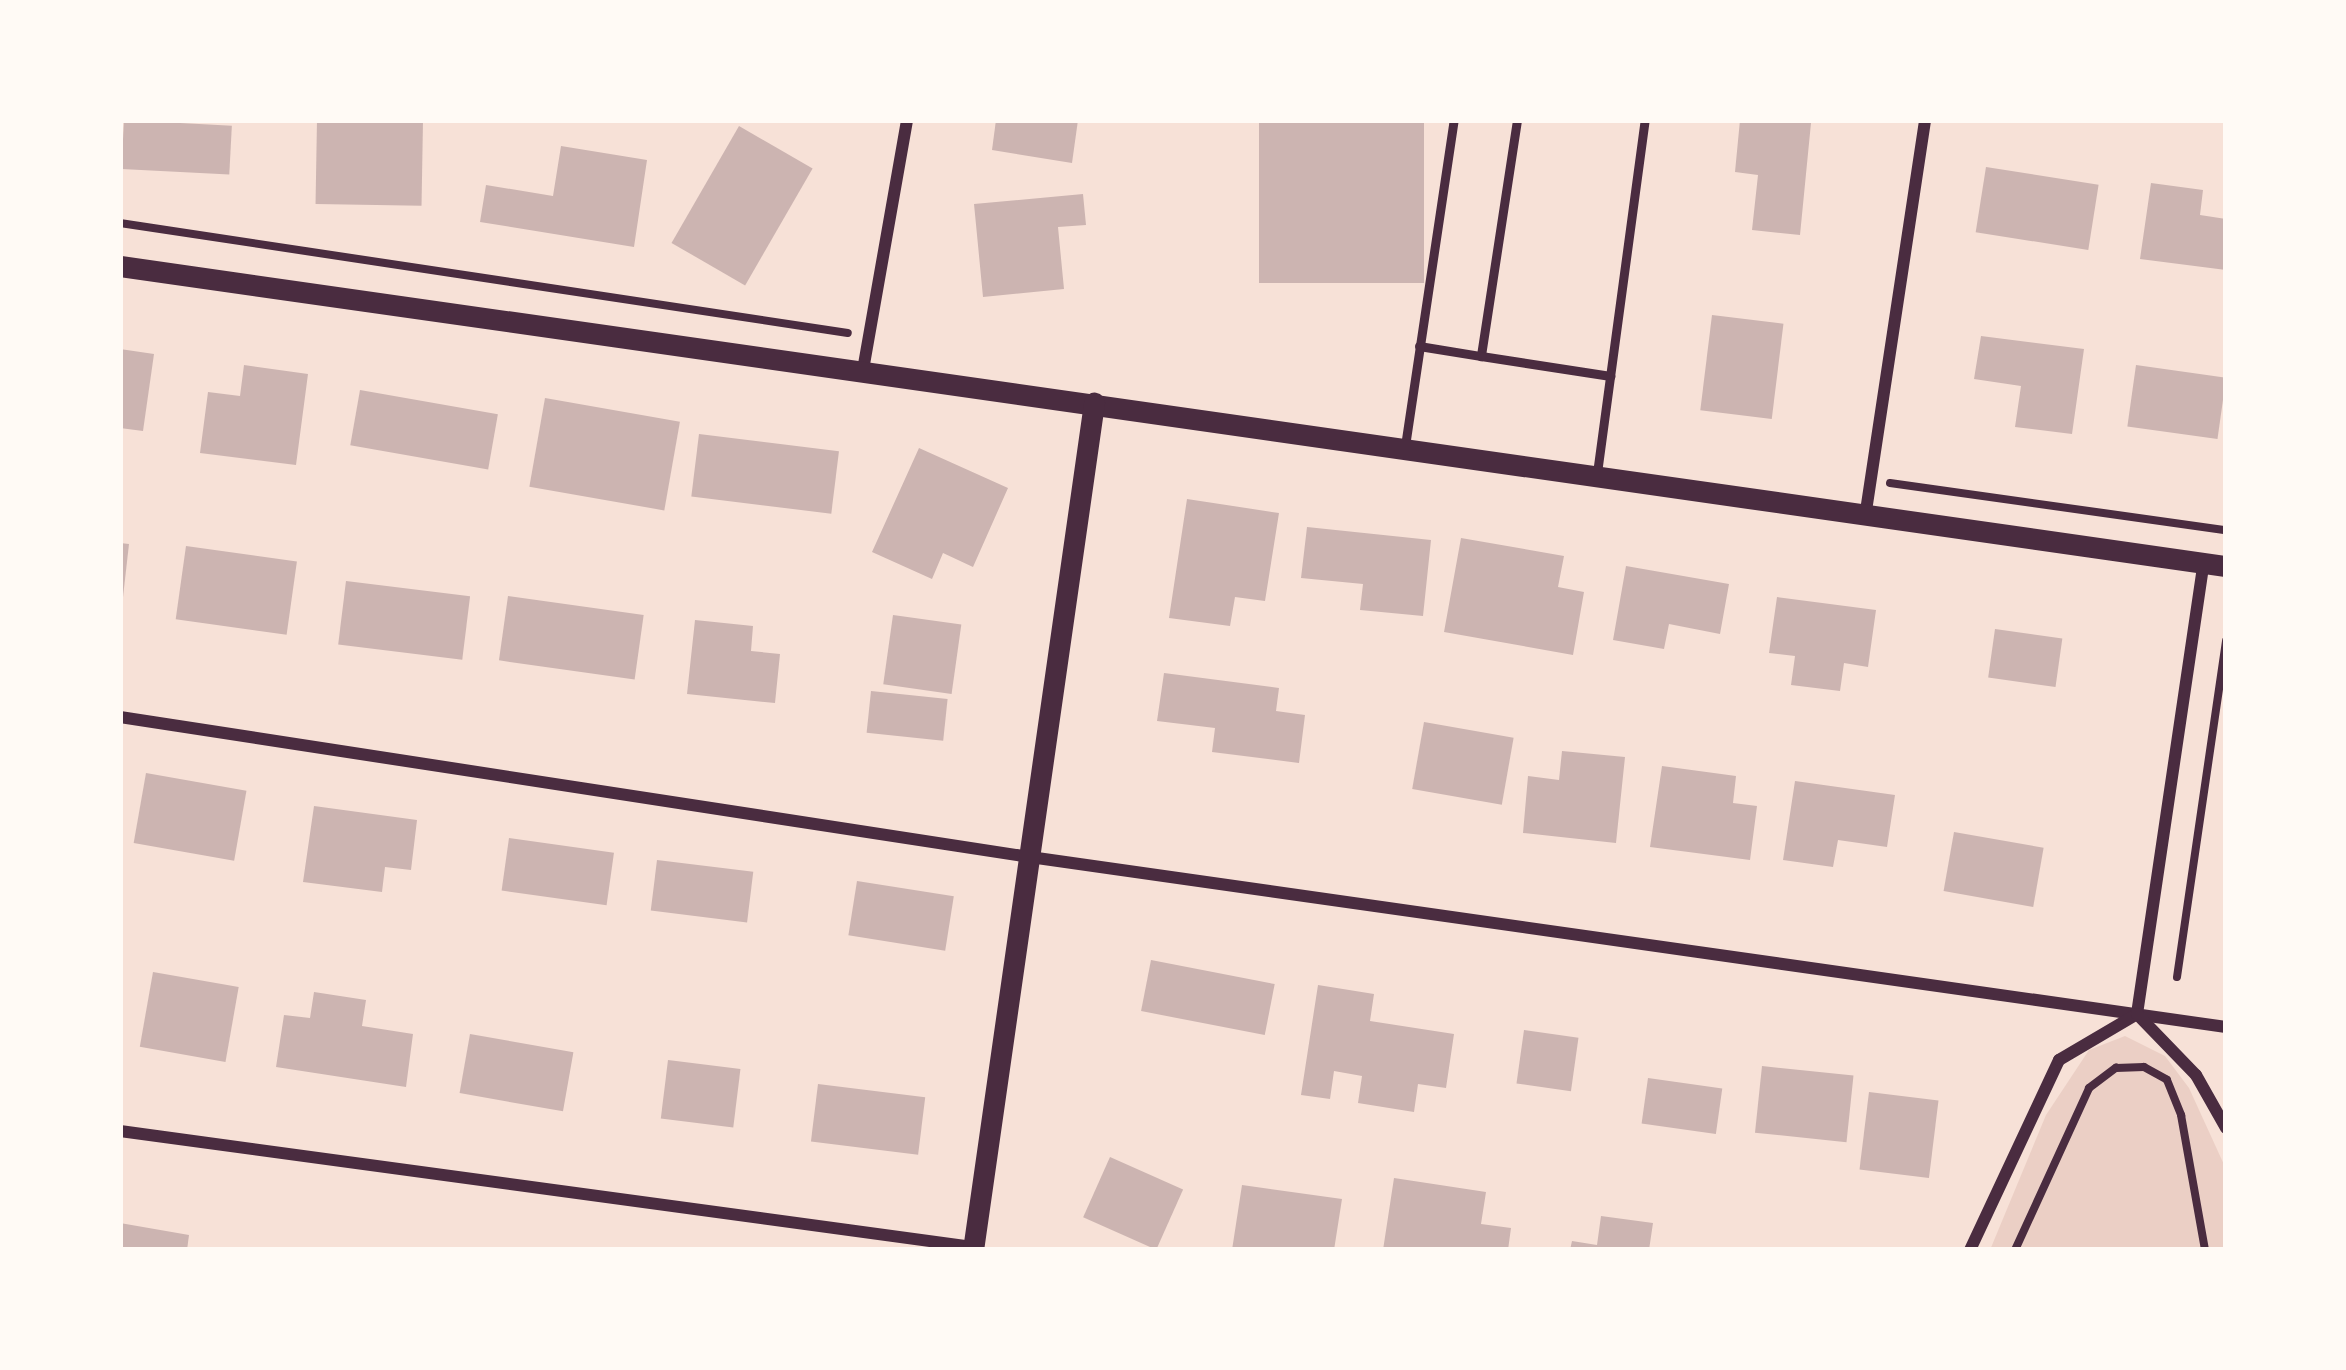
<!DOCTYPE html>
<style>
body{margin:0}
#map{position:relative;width:2346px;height:1370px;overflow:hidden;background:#f7e1d7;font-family:"Open Sans",sans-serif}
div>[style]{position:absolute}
.green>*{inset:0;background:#ebcfc5}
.building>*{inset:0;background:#ccb4b1;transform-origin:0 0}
.path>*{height:8px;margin:-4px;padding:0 4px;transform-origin:4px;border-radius:4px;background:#4a2c40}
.service>*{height:9px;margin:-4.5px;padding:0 4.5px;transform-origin:4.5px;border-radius:4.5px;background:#4a2c40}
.minor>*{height:12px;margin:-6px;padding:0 6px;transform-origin:6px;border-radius:6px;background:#4a2c40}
.tertiary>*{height:21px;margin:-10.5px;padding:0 10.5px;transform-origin:10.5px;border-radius:10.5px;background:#4a2c40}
span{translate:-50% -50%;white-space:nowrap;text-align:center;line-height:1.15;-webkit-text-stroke:12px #fffaf5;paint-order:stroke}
.frame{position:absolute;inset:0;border:123px solid #fffaf5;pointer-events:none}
</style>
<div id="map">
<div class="green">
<i style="clip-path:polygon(2125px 1036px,2165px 1056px,2189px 1088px,2226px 1169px,2226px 1250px,1990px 1250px,2046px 1115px,2089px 1050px)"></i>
</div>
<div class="building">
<i style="left:124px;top:120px;width:108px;height:49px;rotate:3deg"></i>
<i style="left:317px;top:120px;width:106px;height:84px;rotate:1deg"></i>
<i style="clip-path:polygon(996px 120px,1078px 120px,1072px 163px,992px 150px)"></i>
<i style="left:1259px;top:120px;width:165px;height:163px"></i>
<i style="clip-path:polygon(1740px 120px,1811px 123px,1800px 235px,1752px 230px,1758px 175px,1735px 172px)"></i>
<i style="left:739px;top:126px;width:85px;height:135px;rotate:30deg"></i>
<i style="clip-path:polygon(561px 146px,647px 160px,634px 247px,480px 222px,486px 185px,553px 196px)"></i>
<i style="left:1986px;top:167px;width:114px;height:66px;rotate:9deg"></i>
<i style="clip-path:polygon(2151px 183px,2203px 190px,2200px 215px,2226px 219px,2226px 270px,2140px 259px)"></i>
<i style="clip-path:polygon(1083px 194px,1086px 225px,1058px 227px,1064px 289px,983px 297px,974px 204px)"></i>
<i style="left:1712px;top:315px;width:72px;height:96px;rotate:7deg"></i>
<i style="clip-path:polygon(1981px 336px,2084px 349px,2072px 434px,2015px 427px,2021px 386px,1974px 379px)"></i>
<i style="clip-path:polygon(120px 349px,154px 354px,143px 431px,120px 428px)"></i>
<i style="clip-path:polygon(244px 365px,308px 374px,296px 465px,200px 453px,208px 392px,240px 396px)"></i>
<i style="left:2136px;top:365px;width:91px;height:62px;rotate:8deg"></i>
<i style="left:360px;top:390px;width:140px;height:56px;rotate:10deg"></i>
<i style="left:545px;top:398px;width:137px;height:90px;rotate:10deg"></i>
<i style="left:699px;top:434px;width:141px;height:63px;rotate:7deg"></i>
<i style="clip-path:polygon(919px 448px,1008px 488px,973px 567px,943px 553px,932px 579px,872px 552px)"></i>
<i style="clip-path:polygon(1187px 499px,1279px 513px,1265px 601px,1235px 597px,1230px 626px,1169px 618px)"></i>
<i style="clip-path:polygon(1307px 527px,1431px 540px,1423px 616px,1360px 610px,1363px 584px,1301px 578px)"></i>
<i style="clip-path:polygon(1461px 538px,1564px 556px,1558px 587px,1584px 592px,1573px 655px,1444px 632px)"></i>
<i style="clip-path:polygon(120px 543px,129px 544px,123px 597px,120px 597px)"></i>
<i style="left:186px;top:546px;width:112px;height:74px;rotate:8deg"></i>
<i style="clip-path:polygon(1626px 566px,1729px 584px,1720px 634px,1669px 624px,1664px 649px,1613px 640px)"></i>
<i style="left:346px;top:581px;width:125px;height:64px;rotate:7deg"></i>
<i style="left:508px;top:596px;width:137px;height:65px;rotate:8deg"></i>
<i style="clip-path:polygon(1777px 597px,1876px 610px,1868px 667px,1844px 663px,1840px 691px,1791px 685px,1795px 656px,1769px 653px)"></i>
<i style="left:893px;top:615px;width:69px;height:70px;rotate:8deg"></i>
<i style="clip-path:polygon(695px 620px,753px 626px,751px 651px,780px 654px,775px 703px,687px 694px)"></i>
<i style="left:1995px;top:629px;width:68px;height:49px;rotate:8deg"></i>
<i style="clip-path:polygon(1164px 673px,1279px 688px,1276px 711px,1305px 715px,1299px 763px,1212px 752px,1215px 728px,1157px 721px)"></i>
<i style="left:871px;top:691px;width:77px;height:42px;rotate:6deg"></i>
<i style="left:1424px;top:722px;width:91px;height:68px;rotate:10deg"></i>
<i style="clip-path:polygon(1562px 751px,1625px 757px,1616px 843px,1523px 833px,1528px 776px,1559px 780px)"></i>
<i style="clip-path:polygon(1662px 766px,1736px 776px,1733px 803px,1757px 806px,1750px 860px,1650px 847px)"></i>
<i style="left:146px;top:773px;width:102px;height:71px;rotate:10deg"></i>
<i style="clip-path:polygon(1795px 781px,1895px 795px,1887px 847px,1838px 840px,1833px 867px,1783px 860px)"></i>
<i style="clip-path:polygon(314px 806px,417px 820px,411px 870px,385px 867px,382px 892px,303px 882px)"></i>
<i style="left:1954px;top:832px;width:91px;height:60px;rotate:10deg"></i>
<i style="left:509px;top:838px;width:106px;height:53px;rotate:8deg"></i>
<i style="left:657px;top:860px;width:97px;height:51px;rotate:7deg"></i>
<i style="left:857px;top:881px;width:98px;height:55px;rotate:9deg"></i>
<i style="left:1151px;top:960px;width:126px;height:52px;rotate:11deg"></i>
<i style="left:153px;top:972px;width:87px;height:76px;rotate:10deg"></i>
<i style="clip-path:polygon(1318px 985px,1374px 994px,1370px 1021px,1454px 1034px,1446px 1088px,1418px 1084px,1414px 1112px,1358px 1103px,1362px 1076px,1334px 1071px,1330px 1099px,1301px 1095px)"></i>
<i style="clip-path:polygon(314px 992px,366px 1000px,362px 1026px,413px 1034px,406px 1087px,276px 1067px,284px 1015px,310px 1018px)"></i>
<i style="left:1524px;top:1030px;width:55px;height:54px;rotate:8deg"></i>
<i style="left:470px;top:1034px;width:105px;height:60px;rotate:10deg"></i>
<i style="left:668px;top:1060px;width:73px;height:59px;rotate:7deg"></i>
<i style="left:1762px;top:1066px;width:92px;height:67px;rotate:6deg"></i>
<i style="left:1648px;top:1078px;width:75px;height:46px;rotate:8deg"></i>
<i style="left:818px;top:1084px;width:108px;height:58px;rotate:7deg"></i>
<i style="left:1869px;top:1092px;width:70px;height:78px;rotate:7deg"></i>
<i style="left:1110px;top:1157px;width:80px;height:66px;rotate:24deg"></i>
<i style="clip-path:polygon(1394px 1178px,1486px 1192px,1481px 1224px,1511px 1228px,1508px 1250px,1383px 1250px)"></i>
<i style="clip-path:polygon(1242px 1185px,1342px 1199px,1334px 1250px,1232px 1250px)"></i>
<i style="clip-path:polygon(1601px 1216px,1653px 1223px,1649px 1250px,1570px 1250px,1572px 1241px,1597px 1245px)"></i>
<i style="clip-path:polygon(120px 1223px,189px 1235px,187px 1250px,120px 1250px)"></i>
</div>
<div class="path">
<i style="left:120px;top:223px;width:736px;rotate:8.59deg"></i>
<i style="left:1890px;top:483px;width:339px;rotate:8deg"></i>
<i style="left:2177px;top:977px;width:340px;rotate:-81.7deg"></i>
<i style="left:2015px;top:1250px;width:178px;rotate:-65.4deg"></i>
<i style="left:2089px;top:1088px;width:34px;rotate:-37deg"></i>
<i style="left:2116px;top:1068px;width:28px;rotate:-2deg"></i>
<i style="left:2144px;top:1067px;width:26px;rotate:29deg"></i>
<i style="left:2167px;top:1080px;width:38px;rotate:68deg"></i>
<i style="left:2181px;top:1115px;width:137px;rotate:79.9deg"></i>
</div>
<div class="service">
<i style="left:1517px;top:120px;width:239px;rotate:98.7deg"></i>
<i style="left:1481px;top:356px;width:131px;rotate:8.8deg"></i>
<i style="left:1419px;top:346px;width:63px;rotate:9.2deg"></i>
<i style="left:1405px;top:446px;width:330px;rotate:-81.5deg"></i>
<i style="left:1597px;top:473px;width:356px;rotate:-82.3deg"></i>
</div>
<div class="minor">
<i style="left:863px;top:370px;width:254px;rotate:-80deg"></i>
<i style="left:1866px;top:511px;width:395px;rotate:-81.4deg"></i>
<i style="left:120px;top:717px;width:921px;rotate:8.75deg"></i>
<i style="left:1030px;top:857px;width:1208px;rotate:8.09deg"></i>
<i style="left:2137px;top:1014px;width:456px;rotate:-81.6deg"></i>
<i style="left:120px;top:1131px;width:862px;rotate:7.74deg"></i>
<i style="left:1970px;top:1250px;width:210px;rotate:-64.9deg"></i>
<i style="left:2059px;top:1060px;width:91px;rotate:-30.5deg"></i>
<i style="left:2137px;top:1014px;width:85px;rotate:46deg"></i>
<i style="left:2196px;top:1075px;width:61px;rotate:60.5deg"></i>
</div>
<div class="tertiary">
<i style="left:120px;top:266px;width:2127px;rotate:8.11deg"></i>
<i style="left:973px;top:1250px;width:856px;rotate:-81.87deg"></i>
</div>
<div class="frame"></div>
</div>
